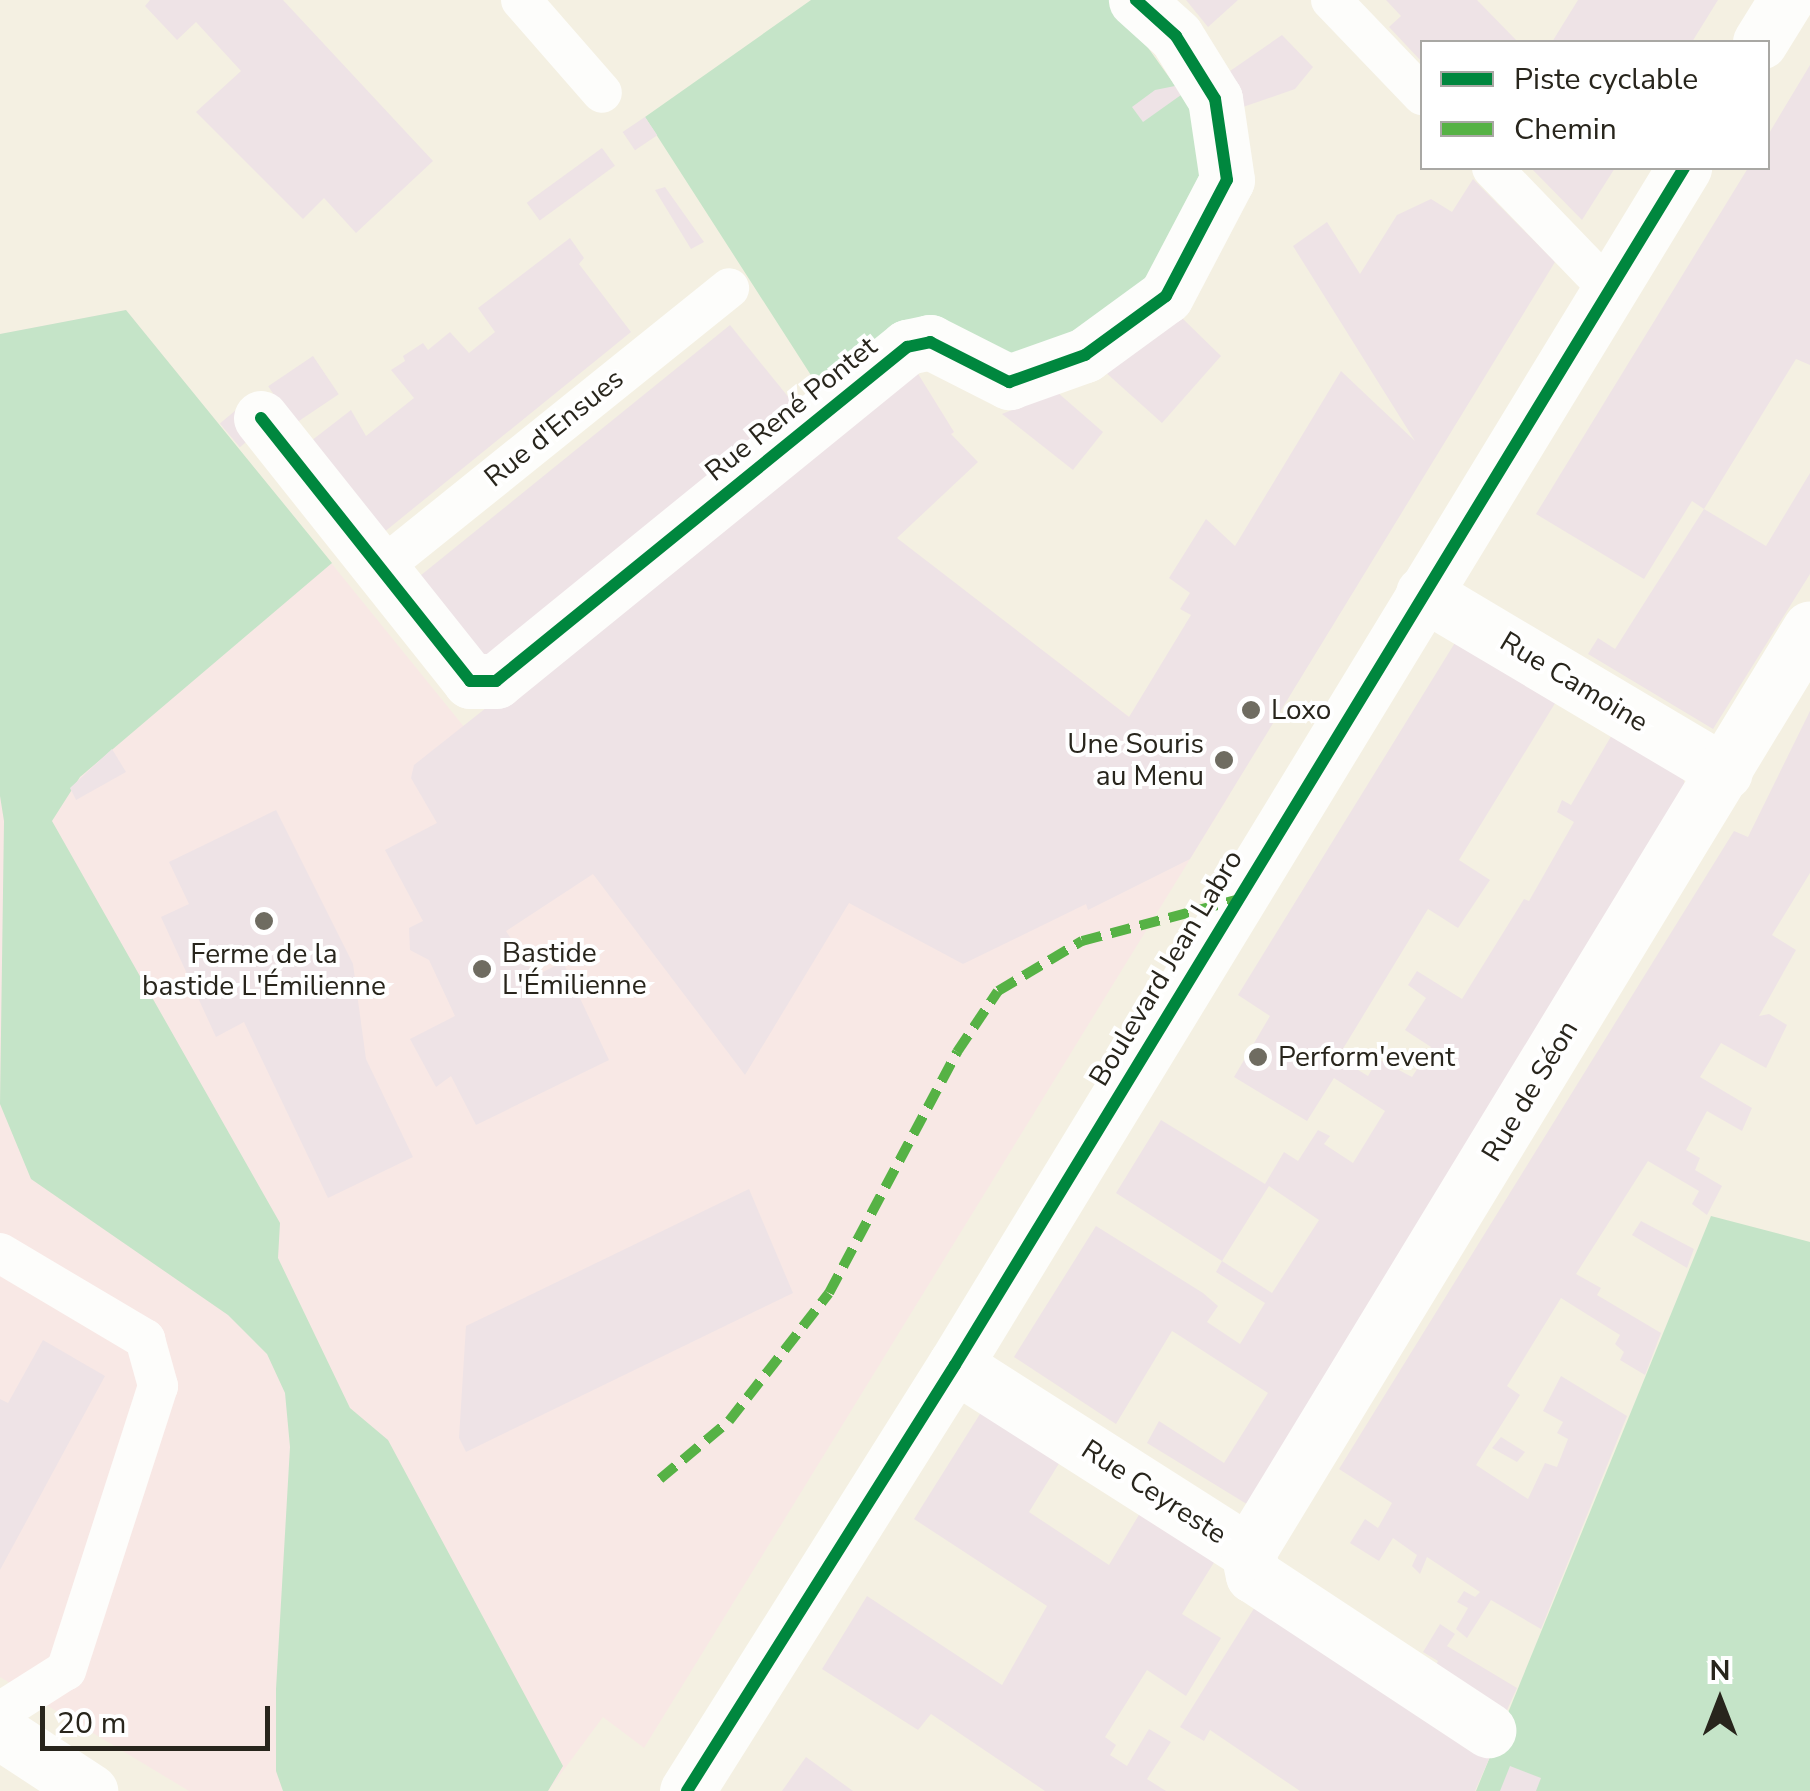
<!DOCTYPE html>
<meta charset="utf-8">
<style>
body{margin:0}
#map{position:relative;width:1810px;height:1791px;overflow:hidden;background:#f4f0e2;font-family:"Nunito Sans",sans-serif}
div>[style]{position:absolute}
.commercial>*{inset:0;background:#f8e8e5}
.green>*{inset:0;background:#c5e4c8}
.building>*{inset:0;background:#eee3e6;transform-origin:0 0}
.service>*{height:40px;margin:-20px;padding:0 20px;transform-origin:20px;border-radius:20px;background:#fdfdfb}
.minor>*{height:55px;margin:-27.5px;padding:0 27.5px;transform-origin:27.5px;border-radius:27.5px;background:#fdfdfb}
.quiet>*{height:10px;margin-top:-5px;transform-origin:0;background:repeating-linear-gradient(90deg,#56b245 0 20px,transparent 0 30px)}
.cycleway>*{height:12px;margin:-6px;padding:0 6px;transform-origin:6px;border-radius:6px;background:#00873e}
.dots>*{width:28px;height:28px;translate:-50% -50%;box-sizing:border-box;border:5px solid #fff;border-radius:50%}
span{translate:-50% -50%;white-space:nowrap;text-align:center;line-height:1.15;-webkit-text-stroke:8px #fff;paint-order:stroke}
.street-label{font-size:28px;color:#28251c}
.poi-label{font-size:28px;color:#28251c}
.left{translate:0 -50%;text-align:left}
.right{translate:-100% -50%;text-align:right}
.legend{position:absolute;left:1420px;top:40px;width:350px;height:130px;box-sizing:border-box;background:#fff;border:2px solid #a9a8a4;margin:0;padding:12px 18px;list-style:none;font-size:30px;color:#28251c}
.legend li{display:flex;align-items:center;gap:20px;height:50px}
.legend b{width:50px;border:2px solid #a9a8a4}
.north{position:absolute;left:1670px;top:1651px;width:100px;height:100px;-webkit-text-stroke:8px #fff;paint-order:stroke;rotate:0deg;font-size:28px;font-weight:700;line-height:40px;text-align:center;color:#28251c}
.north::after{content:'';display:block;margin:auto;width:35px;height:45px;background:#28251c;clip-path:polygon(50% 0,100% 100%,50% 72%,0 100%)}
.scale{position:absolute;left:40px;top:1706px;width:230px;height:45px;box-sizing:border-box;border:5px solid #28251c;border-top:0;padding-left:12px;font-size:30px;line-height:35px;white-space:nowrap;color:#28251c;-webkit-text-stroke:8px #fff;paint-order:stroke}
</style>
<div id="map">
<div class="commercial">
<i style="clip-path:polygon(126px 310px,465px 728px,915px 369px,954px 432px,864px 514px,1230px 794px,644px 1748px,603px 1717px,548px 1791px,189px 1791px,0 1677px,0 334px)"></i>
</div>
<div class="green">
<i style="clip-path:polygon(811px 0,1114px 0,1201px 122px,1201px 172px,1144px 288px,1095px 320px,1023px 357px,926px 324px,823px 394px,645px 117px)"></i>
<i style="clip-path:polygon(126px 310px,332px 563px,80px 777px,52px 821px,280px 1223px,278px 1258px,350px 1408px,388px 1440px,563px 1766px,548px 1791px,283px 1791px,276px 1771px,276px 1689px,290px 1447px,285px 1393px,267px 1354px,228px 1315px,31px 1179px,0 1104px,4px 821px,0 796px,0 334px)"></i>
<i style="clip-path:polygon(1711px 1216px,1810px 1242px,1810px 1791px,1476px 1791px)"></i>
</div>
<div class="building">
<i style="clip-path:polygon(150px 0,283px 0,433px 161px,356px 233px,324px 198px,303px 219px,196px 112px,241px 71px,196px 22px,177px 40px,145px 6px)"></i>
<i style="clip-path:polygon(1186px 0,1238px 0,1208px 27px)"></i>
<i style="clip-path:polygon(1386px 0,1477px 0,1518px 42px,1422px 42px,1422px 62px,1389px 27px,1401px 16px)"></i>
<i style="clip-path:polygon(1578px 0,1718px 0,1692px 42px,1552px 42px)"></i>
<i style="clip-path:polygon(1282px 35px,1313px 67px,1295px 89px,1243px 107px,1230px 71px)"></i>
<i style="clip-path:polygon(1810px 65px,1810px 365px,1796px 359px,1704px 509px,1692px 501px,1644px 579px,1536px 514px,1748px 168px,1768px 168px,1768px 135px)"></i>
<i style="clip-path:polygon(1175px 86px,1181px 95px,1143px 122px,1132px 107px,1155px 90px)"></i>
<i style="left:645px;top:117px;width:22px;height:27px;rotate:56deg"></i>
<i style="left:602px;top:148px;width:22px;height:93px;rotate:54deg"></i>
<i style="clip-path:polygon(1531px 168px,1615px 168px,1582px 220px)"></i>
<i style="clip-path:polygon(1473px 179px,1555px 262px,1190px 859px,1088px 910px,1086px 904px,963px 964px,849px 903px,745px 1075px,593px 874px,506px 931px,535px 976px,563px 962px,609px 1060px,476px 1125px,451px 1076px,436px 1087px,410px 1039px,455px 1016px,429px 960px,410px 950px,409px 928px,423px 921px,385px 850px,437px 823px,411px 778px,414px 765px,915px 369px,954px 432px,951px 434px,978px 462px,897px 538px,1129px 717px,1191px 615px,1180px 609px,1190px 593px,1169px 578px,1206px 519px,1235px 546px,1341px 371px,1415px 441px,1293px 246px,1327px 222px,1360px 274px,1397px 215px,1431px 199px,1452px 212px)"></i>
<i style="clip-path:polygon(665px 187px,704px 242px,691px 249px,655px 190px)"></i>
<i style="clip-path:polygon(570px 238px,584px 258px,579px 264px,631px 332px,383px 533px,311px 441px,351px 410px,366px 436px,414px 398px,391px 370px,405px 361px,403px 356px,423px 343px,428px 350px,450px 332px,469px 353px,495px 332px,478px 308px)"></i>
<i style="clip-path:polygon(1180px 316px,1221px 356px,1162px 423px,1103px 370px)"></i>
<i style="left:730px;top:325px;width:112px;height:401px;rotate:51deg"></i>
<i style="left:313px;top:356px;width:46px;height:54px;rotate:56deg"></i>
<i style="clip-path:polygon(1057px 392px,1103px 432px,1073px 470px,1002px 414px)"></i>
<i style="left:236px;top:410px;width:31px;height:21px;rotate:50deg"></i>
<i style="clip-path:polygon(1810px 473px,1810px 574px,1713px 729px,1588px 654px,1598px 638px,1615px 649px,1704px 509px,1766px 546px)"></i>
<i style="clip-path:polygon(evenodd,1456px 641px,1557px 700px,1459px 860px,1490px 880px,1458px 928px,1428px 909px,1338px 1057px,1345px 1062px,1368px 1076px,1378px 1059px,1412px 1077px,1431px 1047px,1405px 1030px,1426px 998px,1408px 985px,1417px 971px,1462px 999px,1524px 899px,1529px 901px,1574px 822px,1557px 812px,1562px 800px,1571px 805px,1613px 733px,1682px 774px,1688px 796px,1250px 1506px,1147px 1443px,1159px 1421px,1224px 1463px,1268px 1393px,1177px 1334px,1172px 1331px,1116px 1424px,1014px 1357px,1096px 1226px,1203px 1293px,1218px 1306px,1207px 1322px,1240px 1344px,1265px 1303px,1216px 1272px,1222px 1261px,1116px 1193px,1161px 1120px,1265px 1184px,1284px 1152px,1298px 1161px,1318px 1130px,1330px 1136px,1324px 1144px,1353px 1163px,1385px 1111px,1334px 1078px,1307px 1121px,1234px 1077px,1270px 1016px,1238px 995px,1456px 641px,1269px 1186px,1319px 1220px,1272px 1293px,1222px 1261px,1269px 1186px)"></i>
<i style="clip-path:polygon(1810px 711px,1810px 873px,1772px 935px,1796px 950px,1759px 1016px,1769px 1014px,1787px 1025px,1766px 1068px,1721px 1043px,1700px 1077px,1752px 1108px,1742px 1131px,1707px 1111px,1686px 1150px,1700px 1158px,1695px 1170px,1722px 1186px,1707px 1215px,1692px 1204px,1699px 1191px,1648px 1161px,1576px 1274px,1601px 1288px,1597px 1295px,1661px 1333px,1645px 1375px,1620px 1360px,1624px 1352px,1615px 1344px,1620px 1335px,1561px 1298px,1507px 1386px,1520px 1395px,1476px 1465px,1528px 1499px,1545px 1463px,1557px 1467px,1568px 1439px,1557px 1433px,1563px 1422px,1543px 1411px,1561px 1376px,1627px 1416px,1541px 1629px,1491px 1600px,1467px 1638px,1456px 1629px,1468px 1608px,1457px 1602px,1464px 1591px,1475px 1597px,1480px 1592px,1427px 1557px,1420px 1574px,1412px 1566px,1417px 1555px,1393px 1538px,1379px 1561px,1350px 1543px,1365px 1519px,1378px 1528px,1392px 1503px,1339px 1469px,1734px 831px,1748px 837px)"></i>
<i style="clip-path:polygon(112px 749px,126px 772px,76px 800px,70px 788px)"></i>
<i style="clip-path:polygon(276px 810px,353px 964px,366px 1059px,413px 1157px,328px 1198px,244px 1022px,216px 1037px,161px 917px,189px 904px,169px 862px)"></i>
<i style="clip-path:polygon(749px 1189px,793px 1293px,466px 1452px,459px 1438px,466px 1326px)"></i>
<i style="clip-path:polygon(1641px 1221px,1694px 1249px,1687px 1268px,1632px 1235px)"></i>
<i style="clip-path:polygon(43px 1340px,105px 1376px,0 1570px,0 1399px,8px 1403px)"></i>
<i style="clip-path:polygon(985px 1406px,1063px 1457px,1029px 1512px,1109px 1565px,1143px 1508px,1218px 1556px,1182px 1614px,1221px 1638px,1186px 1696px,1147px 1670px,1105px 1737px,1116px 1745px,1110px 1755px,1127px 1766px,1149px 1729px,1171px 1742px,1147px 1779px,1166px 1791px,1045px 1791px,931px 1714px,918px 1730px,822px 1669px,867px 1596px,1002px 1685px,1047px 1606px,914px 1519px)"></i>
<i style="clip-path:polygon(1501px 1437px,1525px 1452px,1517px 1462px,1492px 1448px)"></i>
<i style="clip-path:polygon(1258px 1602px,1493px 1750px,1475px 1791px,1300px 1791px,1210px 1730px,1204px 1741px,1180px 1727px)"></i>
<i style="clip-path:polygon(1440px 1624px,1455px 1634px,1447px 1646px,1517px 1688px,1503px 1719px,1432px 1674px,1438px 1661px,1423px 1652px)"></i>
<i style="clip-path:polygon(806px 1757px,853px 1791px,782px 1791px)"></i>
<i style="clip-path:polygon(1510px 1766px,1541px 1778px,1536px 1791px,1500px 1791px)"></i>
</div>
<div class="service">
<i style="left:521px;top:0;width:123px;rotate:48.9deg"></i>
<i style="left:1331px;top:0;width:132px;rotate:46.2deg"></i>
<i style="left:1492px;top:168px;width:168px;rotate:46deg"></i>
<i style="left:380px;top:569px;width:448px;rotate:-38.8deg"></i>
<i style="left:0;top:1253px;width:169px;rotate:30.7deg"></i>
<i style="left:145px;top:1339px;width:49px;rotate:74.5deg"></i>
<i style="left:158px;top:1386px;width:299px;rotate:107.9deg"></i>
<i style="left:66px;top:1670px;width:78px;rotate:147.5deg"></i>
</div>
<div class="minor">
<i style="left:1760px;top:42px;width:49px;rotate:-58.2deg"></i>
<i style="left:261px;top:418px;width:336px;rotate:51.5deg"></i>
<i style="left:470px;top:681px;width:26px"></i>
<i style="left:496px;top:681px;width:530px;rotate:-39.1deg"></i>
<i style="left:907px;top:347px;width:24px;rotate:-12deg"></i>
<i style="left:930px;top:342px;width:89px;rotate:26.9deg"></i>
<i style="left:1009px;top:382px;width:81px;rotate:-19.6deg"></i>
<i style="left:1085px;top:355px;width:100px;rotate:-36.1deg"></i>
<i style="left:1166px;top:296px;width:131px;rotate:-62.3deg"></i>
<i style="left:1227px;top:180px;width:82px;rotate:-98.4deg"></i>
<i style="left:1215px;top:99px;width:74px;rotate:-121.8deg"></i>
<i style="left:1176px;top:36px;width:54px;rotate:-138deg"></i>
<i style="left:1423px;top:593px;width:351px;rotate:30.7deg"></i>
<i style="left:955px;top:1365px;width:348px;rotate:32.5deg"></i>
<i style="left:1248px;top:1552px;width:24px;rotate:78deg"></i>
<i style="left:1253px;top:1575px;width:282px;rotate:33.4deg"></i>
<i style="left:1248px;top:1552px;width:1081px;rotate:-58.69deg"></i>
<i style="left:0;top:1732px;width:108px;rotate:33.2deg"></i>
<i style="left:687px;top:1791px;width:503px;rotate:-57.83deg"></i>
<i style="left:955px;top:1365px;width:1402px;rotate:-58.66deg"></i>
</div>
<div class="quiet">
<i style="left:660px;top:1479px;width:90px;rotate:-40deg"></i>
<i style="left:729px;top:1421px;width:162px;rotate:-52deg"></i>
<i style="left:829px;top:1293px;width:273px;rotate:-62deg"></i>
<i style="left:957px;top:1052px;width:73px;rotate:-56.1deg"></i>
<i style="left:998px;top:991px;width:98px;rotate:-30.8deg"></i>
<i style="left:1082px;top:941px;width:159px;rotate:-14.9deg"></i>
</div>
<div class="cycleway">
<i style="left:261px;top:418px;width:336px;rotate:51.5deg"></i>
<i style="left:470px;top:681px;width:26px"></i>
<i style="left:496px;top:681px;width:530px;rotate:-39.1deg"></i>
<i style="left:907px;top:347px;width:24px;rotate:-12deg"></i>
<i style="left:930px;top:342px;width:89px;rotate:26.9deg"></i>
<i style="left:1009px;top:382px;width:81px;rotate:-19.6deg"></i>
<i style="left:1085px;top:355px;width:100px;rotate:-36.1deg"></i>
<i style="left:1166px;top:296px;width:131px;rotate:-62.3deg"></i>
<i style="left:1227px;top:180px;width:82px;rotate:-98.4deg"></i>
<i style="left:1215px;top:99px;width:74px;rotate:-121.8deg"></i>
<i style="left:1176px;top:36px;width:54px;rotate:-138deg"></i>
<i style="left:687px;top:1791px;width:503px;rotate:-57.83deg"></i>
<i style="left:955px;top:1365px;width:1402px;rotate:-58.66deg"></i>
</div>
<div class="dots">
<i style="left:1251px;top:710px;background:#6f6c61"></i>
<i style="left:1224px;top:760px;background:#6f6c61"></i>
<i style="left:264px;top:921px;background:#6f6c61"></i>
<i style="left:482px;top:969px;background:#6f6c61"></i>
<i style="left:1258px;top:1057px;background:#6f6c61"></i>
</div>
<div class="street-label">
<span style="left:791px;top:409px;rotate:-39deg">Rue René Pontet</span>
<span style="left:554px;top:428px;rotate:-39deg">Rue d'Ensues</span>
<span style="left:1574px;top:682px;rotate:31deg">Rue Camoine</span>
<span style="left:1166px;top:968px;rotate:-59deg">Boulevard Jean Labro</span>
<span style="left:1530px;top:1091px;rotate:-59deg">Rue de Séon</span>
<span style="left:1154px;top:1492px;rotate:33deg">Rue Ceyreste</span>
</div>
<div class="poi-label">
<span class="left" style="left:1271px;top:710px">Loxo</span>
<span class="right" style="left:1204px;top:760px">Une Souris<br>au Menu</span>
<span class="left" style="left:502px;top:969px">Bastide<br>L'Émilienne</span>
<span style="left:264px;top:970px">Ferme de la<br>bastide L'Émilienne</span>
<span class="left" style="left:1278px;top:1057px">Perform'event</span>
</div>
<ul class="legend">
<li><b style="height:12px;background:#00873e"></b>Piste cyclable</li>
<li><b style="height:12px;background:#56b245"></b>Chemin</li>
</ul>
<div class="north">N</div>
<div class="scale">20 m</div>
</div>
